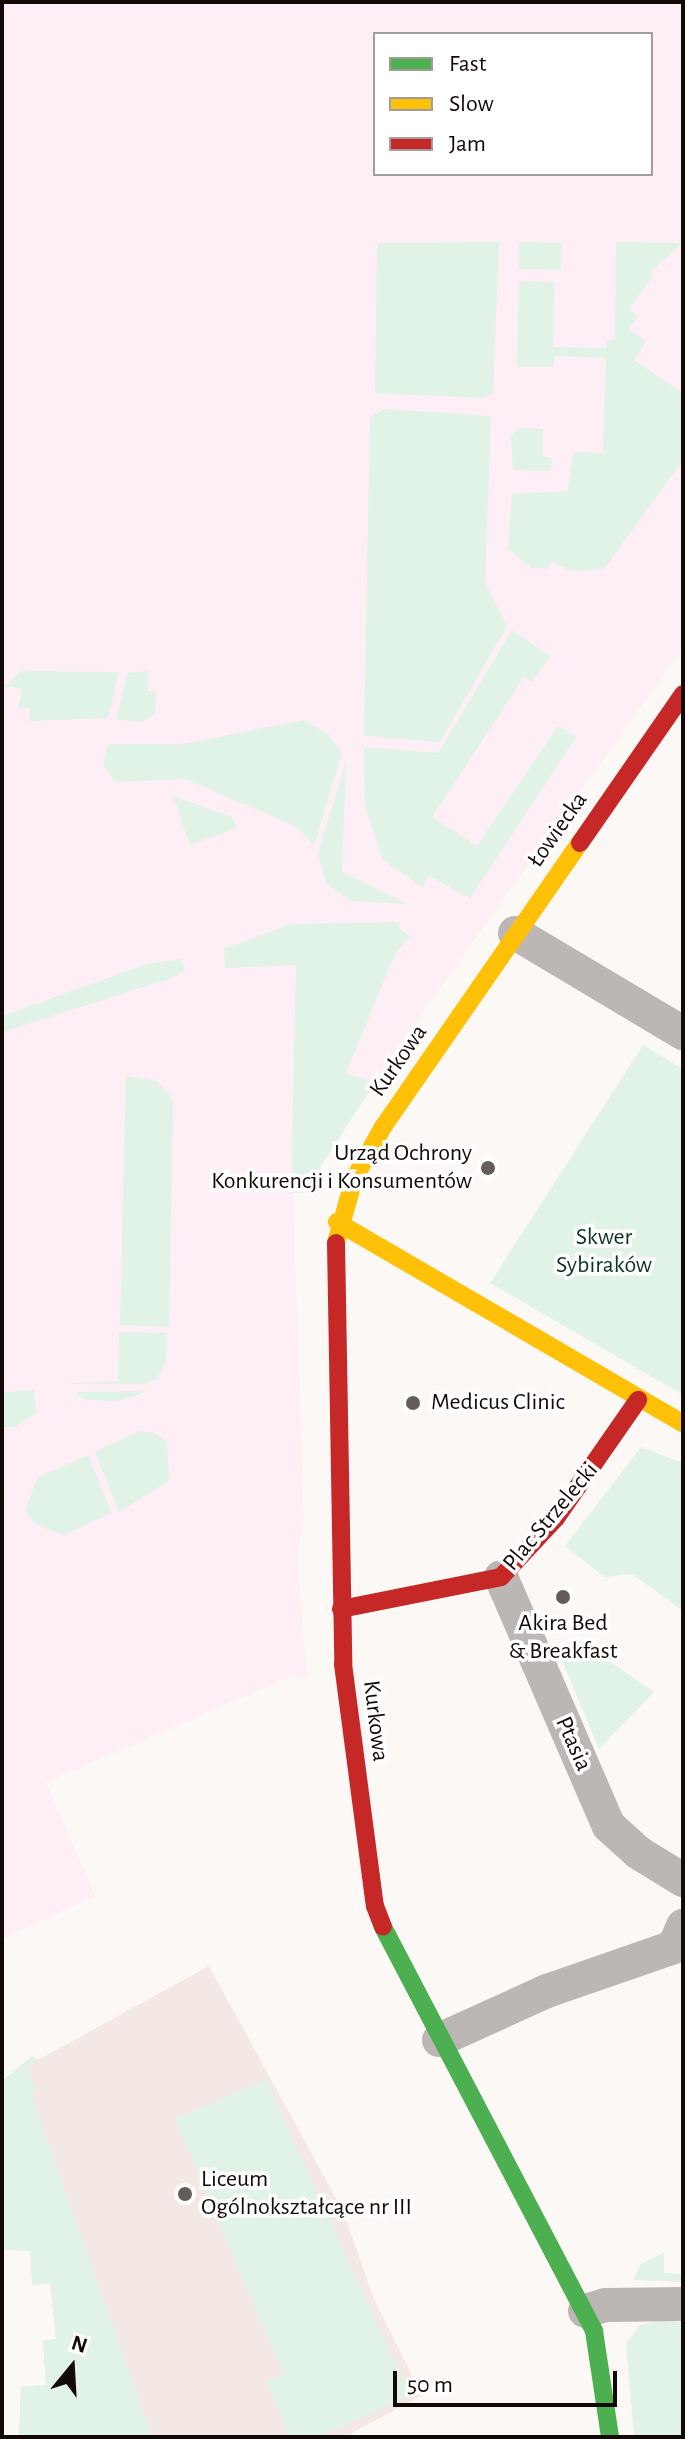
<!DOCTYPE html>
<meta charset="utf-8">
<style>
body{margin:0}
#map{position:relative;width:685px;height:2439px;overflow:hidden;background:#fcf8f6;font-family:"Alegreya Sans",sans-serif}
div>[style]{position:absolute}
.built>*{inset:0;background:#f4e8e4}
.industrial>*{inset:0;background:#fdeff5}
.green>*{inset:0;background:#e1f3e6;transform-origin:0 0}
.street>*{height:34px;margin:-17px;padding:0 17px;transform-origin:17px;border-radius:17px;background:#bcb6b5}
.fast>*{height:18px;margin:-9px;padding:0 9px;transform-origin:9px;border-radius:9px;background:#4caf50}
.slow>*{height:18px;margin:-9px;padding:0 9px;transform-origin:9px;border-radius:9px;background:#ffc107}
.jam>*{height:18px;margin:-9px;padding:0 9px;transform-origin:9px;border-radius:9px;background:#c62828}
.dots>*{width:22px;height:22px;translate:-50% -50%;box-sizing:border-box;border:4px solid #fff;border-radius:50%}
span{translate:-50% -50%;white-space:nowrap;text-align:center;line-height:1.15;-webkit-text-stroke:7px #fff;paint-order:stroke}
.street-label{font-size:24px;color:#130906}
.poi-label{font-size:24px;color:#130906}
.right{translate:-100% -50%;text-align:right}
.left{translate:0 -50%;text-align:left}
.park-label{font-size:24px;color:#08361f}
.frame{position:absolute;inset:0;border:4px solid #130906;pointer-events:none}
.legend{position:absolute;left:373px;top:32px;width:280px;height:144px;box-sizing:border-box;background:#fff;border:2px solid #a19d9b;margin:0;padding:10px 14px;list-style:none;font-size:24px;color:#130906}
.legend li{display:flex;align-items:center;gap:16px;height:40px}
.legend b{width:40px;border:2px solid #a19d9b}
.north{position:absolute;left:32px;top:2327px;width:80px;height:80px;-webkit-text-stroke:6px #fff;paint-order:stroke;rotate:18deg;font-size:22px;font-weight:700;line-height:32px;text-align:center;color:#130906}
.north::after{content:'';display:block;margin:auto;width:28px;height:36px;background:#130906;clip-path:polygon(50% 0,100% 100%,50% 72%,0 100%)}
.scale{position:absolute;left:393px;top:2371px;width:224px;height:36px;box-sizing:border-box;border:4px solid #130906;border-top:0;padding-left:10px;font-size:24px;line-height:28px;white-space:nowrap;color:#130906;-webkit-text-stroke:6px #fff;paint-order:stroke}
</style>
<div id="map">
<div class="built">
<i style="clip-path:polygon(209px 1966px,344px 2213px,373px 2297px,422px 2395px,345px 2437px,19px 2437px,21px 2387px,46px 2385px,43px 2341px,56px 2339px,27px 2066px)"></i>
</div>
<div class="industrial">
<i style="clip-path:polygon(evenodd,2px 2px,683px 2px,683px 648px,293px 1194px,304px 1521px,297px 1558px,307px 1678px,290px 1677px,46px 1782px,95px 1896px,2px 1939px,2px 2px,375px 34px,651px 34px,651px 174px,375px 174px,375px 34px)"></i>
</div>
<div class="green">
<i style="clip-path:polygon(499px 242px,493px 394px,483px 398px,375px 393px,377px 243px)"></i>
<i style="left:519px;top:242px;width:42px;height:27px;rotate:1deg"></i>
<i style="clip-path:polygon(616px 242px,683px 243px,650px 272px,654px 275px,629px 309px,638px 316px,629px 328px,646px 342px,634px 360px,683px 393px,683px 460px,604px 569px,571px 571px,552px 562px,547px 569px,532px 568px,508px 549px,512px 494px,568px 491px,573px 452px,603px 453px,606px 358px,554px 356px,554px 367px,517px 367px,519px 281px,554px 282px,553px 347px,606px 348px,608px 340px,615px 340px)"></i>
<i style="clip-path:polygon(384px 409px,491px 416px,485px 583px,507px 626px,440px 742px,364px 736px,370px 418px)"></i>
<i style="clip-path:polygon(519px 428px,543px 429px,543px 456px,552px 458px,551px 471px,513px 470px,511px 435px)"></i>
<i style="clip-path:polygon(512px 630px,550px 656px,532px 682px,524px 677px,432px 817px,477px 846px,558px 726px,577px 736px,470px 898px,429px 876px,422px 887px,382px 859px,365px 806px,364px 747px,438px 753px)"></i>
<i style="clip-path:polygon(21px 671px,119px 672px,108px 718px,30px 721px,30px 708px,18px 708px,22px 688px,4px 687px)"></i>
<i style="clip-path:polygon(148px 671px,148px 691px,156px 691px,155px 713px,143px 722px,116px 720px,127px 673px)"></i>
<i style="clip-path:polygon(303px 720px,328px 734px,342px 753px,314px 845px,297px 827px,185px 779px,115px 782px,103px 765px,108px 744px,183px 744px)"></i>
<i style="clip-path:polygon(346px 761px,342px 872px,407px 904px,352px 901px,326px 884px,318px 853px)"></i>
<i style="clip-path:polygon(173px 796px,232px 817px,237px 828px,190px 845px)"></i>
<i style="clip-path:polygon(400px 922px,399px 928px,410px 936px,395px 954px,346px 1073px,375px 1083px,303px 1193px,291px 1193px,296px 965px,225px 968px,224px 949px,291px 924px)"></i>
<i style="clip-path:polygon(181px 959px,185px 970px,172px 978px,2px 1032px,2px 1016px,147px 964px)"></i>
<i style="clip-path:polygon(643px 1045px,683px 1069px,683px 1395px,490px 1283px)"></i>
<i style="clip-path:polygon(126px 1076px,157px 1081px,173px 1100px,169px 1327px,120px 1325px)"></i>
<i style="clip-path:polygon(119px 1332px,167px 1333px,166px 1361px,157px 1379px,146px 1384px,61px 1384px,118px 1381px)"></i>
<i style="clip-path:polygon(34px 1390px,36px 1414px,14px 1427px,2px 1427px,2px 1392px)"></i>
<i style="clip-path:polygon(148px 1391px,116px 1402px,83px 1399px,76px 1392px)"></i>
<i style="clip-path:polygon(139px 1431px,155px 1433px,167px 1442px,169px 1481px,119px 1512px,95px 1452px)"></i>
<i style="clip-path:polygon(641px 1447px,683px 1463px,683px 1611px,632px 1574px,604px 1577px,565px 1546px)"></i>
<i style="clip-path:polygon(88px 1455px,112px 1513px,63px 1535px,37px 1525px,25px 1512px,37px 1478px)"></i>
<i style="clip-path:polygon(580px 1641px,654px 1692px,599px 1749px,558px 1651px)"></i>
<i style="clip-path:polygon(32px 2056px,39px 2060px,27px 2066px,36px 2092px,31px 2094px,152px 2437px,19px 2437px,21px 2387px,46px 2385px,43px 2341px,56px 2339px,52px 2284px,32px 2285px,30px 2251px,2px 2250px,2px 2081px)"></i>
<i style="clip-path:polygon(266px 2080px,410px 2396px,318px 2437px,290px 2437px,267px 2382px,283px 2374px,175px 2119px)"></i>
<i style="clip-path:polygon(664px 2253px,664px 2273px,683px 2274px,683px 2282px,633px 2280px,641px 2264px)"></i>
<i style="clip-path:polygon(658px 2321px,683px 2322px,683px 2432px,681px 2437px,634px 2437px,626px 2344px,639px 2326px)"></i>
</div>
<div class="street">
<i style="left:515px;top:933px;width:196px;rotate:30.8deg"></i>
<i style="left:501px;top:1577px;width:271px;rotate:66.6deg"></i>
<i style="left:609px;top:1826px;width:40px;rotate:42deg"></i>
<i style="left:639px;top:1853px;width:52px;rotate:31.5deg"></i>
<i style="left:439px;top:2040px;width:119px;rotate:-24.4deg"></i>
<i style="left:547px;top:1991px;width:134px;rotate:-19.1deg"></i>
<i style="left:674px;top:1947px;width:23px;rotate:-67deg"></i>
<i style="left:585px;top:2311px;width:22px;rotate:-16deg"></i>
<i style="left:606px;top:2305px;width:77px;rotate:-0.7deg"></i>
</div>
<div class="fast">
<i style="left:383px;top:1927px;width:456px;rotate:62.4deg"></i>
<i style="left:594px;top:2331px;width:107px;rotate:81.4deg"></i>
</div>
<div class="slow">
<i style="left:337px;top:1222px;width:400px;rotate:30.2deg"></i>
<i style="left:336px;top:1243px;width:66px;rotate:-74.3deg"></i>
<i style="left:354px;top:1179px;width:60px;rotate:-60.9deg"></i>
<i style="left:383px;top:1127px;width:346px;rotate:-55.3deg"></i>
</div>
<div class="jam">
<i style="left:580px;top:843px;width:181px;rotate:-55.3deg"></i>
<i style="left:336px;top:1243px;width:421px;rotate:89deg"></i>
<i style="left:343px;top:1664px;width:244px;rotate:82.5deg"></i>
<i style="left:375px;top:1906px;width:22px;rotate:69deg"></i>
<i style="left:341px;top:1609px;width:163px;rotate:-11.3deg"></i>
<i style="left:501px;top:1577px;width:81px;rotate:-47deg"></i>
<i style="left:556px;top:1518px;width:144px;rotate:-55.2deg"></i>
</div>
<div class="dots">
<i style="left:488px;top:1168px;background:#655d5a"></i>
<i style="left:413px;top:1403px;background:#655d5a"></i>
<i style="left:563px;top:1597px;background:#655d5a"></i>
<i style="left:185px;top:2194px;background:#655d5a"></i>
</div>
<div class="street-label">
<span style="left:558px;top:830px;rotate:-55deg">Łowiecka</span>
<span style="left:399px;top:1061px;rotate:-55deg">Kurkowa</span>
<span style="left:551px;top:1517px;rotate:-50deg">Plac Strzelecki</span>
<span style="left:375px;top:1721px;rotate:83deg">Kurkowa</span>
<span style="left:573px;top:1744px;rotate:66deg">Ptasia</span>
</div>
<div class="poi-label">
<span class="right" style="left:472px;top:1168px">Urząd Ochrony<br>Konkurencji i Konsumentów</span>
<span class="left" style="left:431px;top:1403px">Medicus Clinic</span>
<span style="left:563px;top:1638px">Akira Bed<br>&amp; Breakfast</span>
<span class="left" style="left:201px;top:2194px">Liceum<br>Ogólnokształcące nr III</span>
</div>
<div class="park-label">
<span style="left:604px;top:1252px">Skwer<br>Sybiraków</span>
</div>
<div class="frame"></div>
<ul class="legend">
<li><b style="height:10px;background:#4caf50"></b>Fast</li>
<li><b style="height:10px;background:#ffc107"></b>Slow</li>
<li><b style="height:10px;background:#c62828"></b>Jam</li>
</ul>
<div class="north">N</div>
<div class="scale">50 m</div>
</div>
